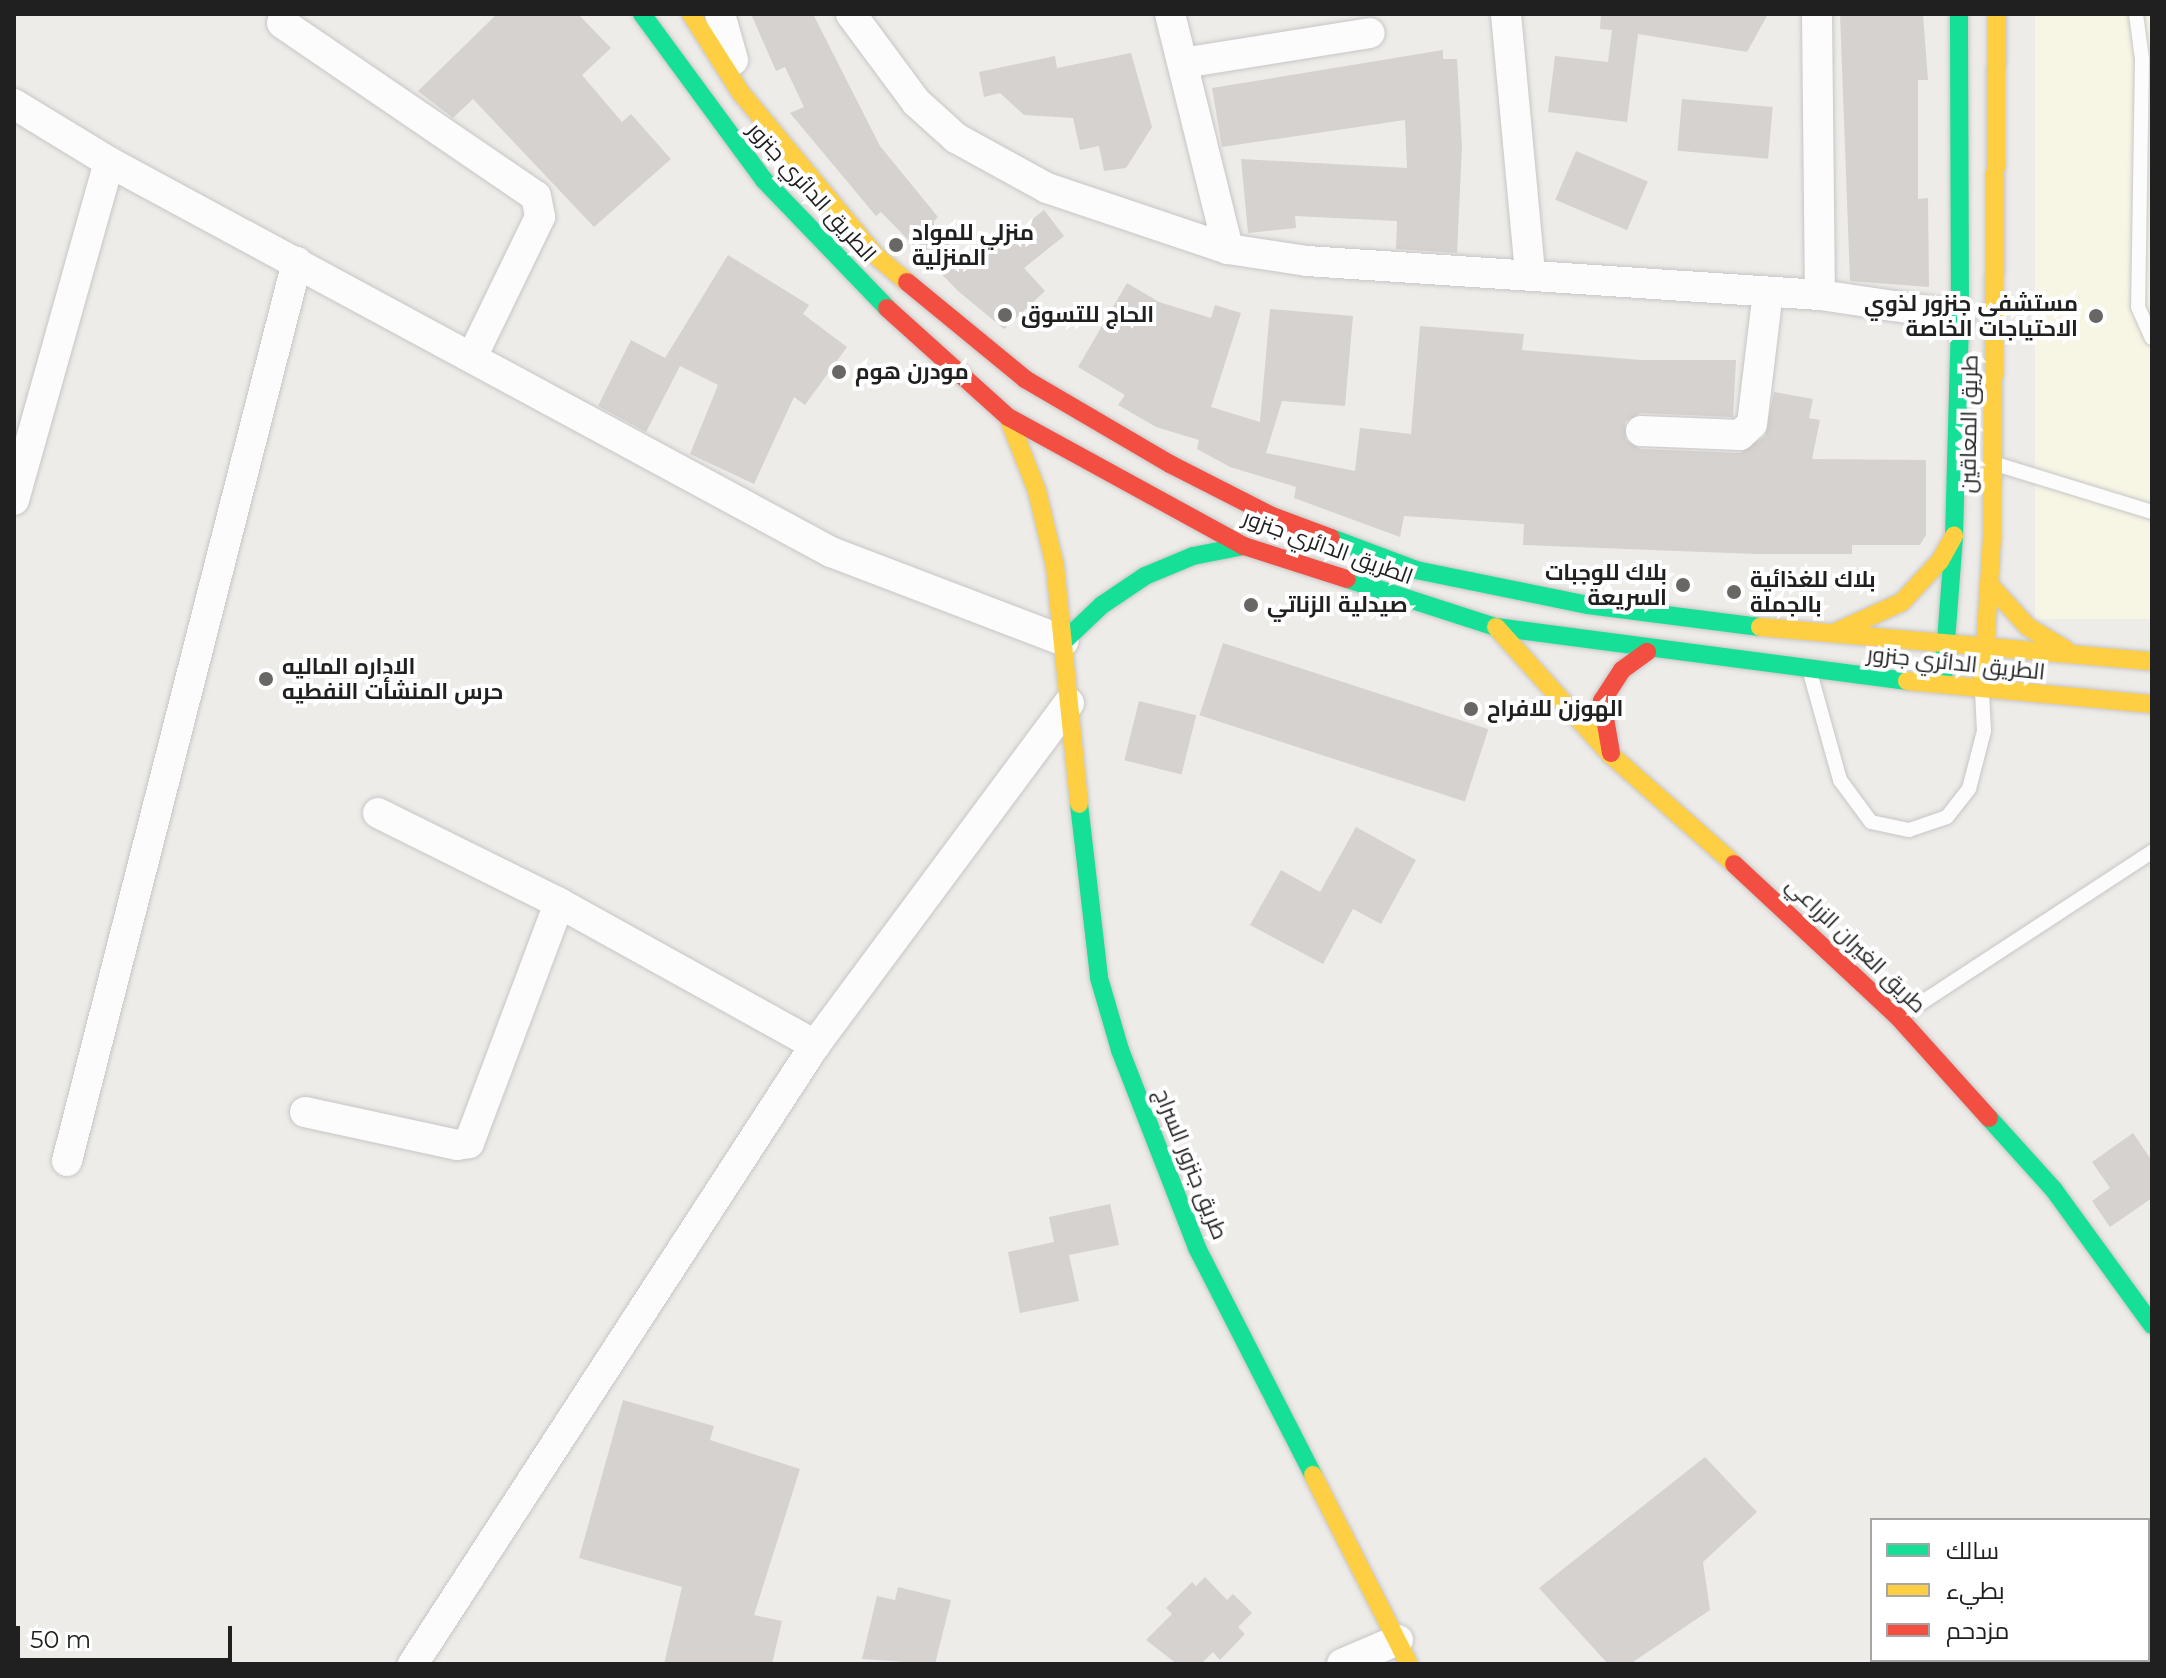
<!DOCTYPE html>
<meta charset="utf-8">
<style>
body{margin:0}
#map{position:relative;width:2166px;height:1678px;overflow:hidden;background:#eeece9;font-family:Montserrat,Cairo,sans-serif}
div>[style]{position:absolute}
.education>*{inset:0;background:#f7f6e5;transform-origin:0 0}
.building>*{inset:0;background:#d5d2d0;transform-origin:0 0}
.roads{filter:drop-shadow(0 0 2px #c7c6c5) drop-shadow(0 0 2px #c7c6c5)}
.lane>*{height:14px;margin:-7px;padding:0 7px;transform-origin:7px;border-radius:7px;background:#fcfcfc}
.street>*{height:30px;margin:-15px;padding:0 15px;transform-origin:15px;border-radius:15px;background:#fcfcfc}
.fast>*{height:18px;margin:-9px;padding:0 9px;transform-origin:9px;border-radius:9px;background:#16e098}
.slow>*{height:18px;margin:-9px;padding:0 9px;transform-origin:9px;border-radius:9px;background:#ffcf43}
.jam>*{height:18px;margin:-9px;padding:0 9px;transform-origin:9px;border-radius:9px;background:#f24e42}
.dots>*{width:22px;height:22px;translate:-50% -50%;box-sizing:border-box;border:4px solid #fff;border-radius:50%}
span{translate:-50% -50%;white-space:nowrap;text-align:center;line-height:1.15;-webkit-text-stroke:8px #fff;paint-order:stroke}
.street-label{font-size:22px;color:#202020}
.poi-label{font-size:22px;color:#202020;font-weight:700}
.left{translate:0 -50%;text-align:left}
.right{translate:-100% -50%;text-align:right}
.frame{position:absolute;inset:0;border:16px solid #202020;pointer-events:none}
.legend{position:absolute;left:1870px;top:1518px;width:280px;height:144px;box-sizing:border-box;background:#fff;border:2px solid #a6a6a6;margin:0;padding:10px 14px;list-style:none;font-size:24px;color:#202020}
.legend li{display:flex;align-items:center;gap:16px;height:40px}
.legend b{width:40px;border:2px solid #a6a6a6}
.scale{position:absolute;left:16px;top:1626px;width:216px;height:36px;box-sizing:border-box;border:4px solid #202020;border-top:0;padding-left:10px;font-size:24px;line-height:28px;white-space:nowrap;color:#202020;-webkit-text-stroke:6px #fff;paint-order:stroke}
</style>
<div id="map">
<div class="education">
<i style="left:2035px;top:14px;width:117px;height:605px"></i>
</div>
<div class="building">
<i style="clip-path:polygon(497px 14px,578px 14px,611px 48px,582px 75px,622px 122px,631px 114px,671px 159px,594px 227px,473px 99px,453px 118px,418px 91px)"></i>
<i style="clip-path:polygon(751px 14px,813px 14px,880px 146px,938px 217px,933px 222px,973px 266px,1044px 210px,1064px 236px,1024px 268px,1045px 291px,1004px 329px,958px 291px,881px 212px,876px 216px,790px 113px,804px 107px,785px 67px,776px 71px)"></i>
<i style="clip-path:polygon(1601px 14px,1768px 14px,1747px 52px,1638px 34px,1627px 122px,1548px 112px,1555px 56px,1608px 62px,1612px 30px,1600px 29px)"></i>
<i style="clip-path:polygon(1840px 14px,1923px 14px,1928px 80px,1918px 80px,1918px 199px,1928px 198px,1929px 287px,1850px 281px)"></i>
<i style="clip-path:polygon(1443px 50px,1443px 59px,1457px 59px,1462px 147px,1457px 253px,1396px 249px,1397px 221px,1295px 216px,1296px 228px,1248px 233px,1241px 159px,1407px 168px,1405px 120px,1222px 147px,1212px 88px)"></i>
<i style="clip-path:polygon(1131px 53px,1152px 127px,1126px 168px,1104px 171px,1099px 146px,1080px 150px,1073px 118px,1024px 115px,1000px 93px,984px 97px,979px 72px,1055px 56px,1057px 68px)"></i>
<i style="left:1682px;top:99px;width:91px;height:52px;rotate:5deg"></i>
<i style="left:1576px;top:151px;width:78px;height:53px;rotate:23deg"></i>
<i style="clip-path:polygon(728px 255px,809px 305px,803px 314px,847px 347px,805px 405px,794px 397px,754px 484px,690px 454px,718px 385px,680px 366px,646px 432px,598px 406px,631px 340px,665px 358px)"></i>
<i style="clip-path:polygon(1127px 283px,1159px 302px,1211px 318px,1215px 305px,1241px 313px,1211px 407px,1260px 422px,1270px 309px,1353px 316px,1345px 406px,1282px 401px,1266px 453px,1355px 471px,1360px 428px,1411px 434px,1420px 326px,1524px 334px,1522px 350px,1641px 360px,1736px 360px,1733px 417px,1641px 413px,1625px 422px,1626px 440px,1640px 449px,1740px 453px,1765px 436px,1774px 392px,1813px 399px,1809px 418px,1820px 420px,1812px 459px,1926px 460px,1926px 535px,1920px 545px,1852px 545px,1852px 554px,1755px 554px,1523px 545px,1524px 524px,1404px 516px,1400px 537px,1294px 498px,1296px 487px,1230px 467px,1197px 449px,1199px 440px,1156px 427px,1118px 405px,1125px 395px,1078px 367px)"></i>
<i style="left:1223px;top:643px;width:279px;height:76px;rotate:18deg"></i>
<i style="left:1139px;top:701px;width:59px;height:61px;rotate:14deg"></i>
<i style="clip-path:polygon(1356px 827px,1416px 860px,1381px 924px,1353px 909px,1323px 964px,1250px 925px,1281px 870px,1320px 892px)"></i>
<i style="clip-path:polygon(2133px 1133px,2152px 1161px,2152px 1198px,2110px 1227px,2092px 1201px,2110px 1188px,2092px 1162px)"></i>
<i style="clip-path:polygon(1110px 1204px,1119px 1245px,1069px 1255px,1079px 1301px,1020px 1313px,1008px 1252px,1054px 1242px,1049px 1217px)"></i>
<i style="clip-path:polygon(623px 1400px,714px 1426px,710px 1440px,800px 1469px,754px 1615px,782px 1621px,772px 1664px,664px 1664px,682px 1587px,579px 1558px)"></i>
<i style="clip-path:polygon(1705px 1457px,1757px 1512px,1703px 1562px,1710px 1610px,1630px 1664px,1608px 1664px,1539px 1588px)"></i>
<i style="clip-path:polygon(1205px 1577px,1227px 1600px,1233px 1594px,1252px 1613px,1238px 1627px,1245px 1634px,1220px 1660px,1213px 1652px,1201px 1664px,1177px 1664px,1146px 1640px,1172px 1614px,1166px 1608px,1192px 1582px,1196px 1586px)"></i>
<i style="clip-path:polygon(898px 1587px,951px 1600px,935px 1664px,862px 1659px,877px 1596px,895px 1600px)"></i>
</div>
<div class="roads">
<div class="lane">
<i style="left:2136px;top:14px;width:45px;rotate:82.4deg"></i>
<i style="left:2142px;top:59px;width:248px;rotate:90.9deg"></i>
<i style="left:2138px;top:307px;width:34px;rotate:66deg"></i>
<i style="left:1996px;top:464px;width:163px;rotate:17.1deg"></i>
<i style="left:1811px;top:676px;width:108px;rotate:74.4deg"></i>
<i style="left:1840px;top:780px;width:52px;rotate:53.6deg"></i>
<i style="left:1871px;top:822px;width:39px;rotate:12deg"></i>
<i style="left:1909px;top:830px;width:40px;rotate:-18.9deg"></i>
<i style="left:1947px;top:817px;width:36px;rotate:-52deg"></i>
<i style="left:1969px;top:789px;width:60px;rotate:-75.5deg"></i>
<i style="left:1984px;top:731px;width:40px;rotate:-92.9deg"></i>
<i style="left:1901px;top:1016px;width:300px;rotate:-33.2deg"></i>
</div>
<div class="street">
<i style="left:720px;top:14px;width:48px;rotate:74.2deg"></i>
<i style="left:851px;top:14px;width:109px;rotate:53.5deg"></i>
<i style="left:916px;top:102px;width:54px;rotate:42deg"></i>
<i style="left:956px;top:138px;width:104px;rotate:28.8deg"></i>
<i style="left:1047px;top:188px;width:191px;rotate:18.6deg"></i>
<i style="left:1228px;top:249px;width:80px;rotate:8.6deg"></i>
<i style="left:1307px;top:261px;width:514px;rotate:3.79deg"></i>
<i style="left:1820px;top:295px;width:142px;rotate:8.5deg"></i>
<i style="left:1170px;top:14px;width:242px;rotate:76.1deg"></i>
<i style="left:1506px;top:14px;width:262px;rotate:84.7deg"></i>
<i style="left:1817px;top:14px;width:281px;rotate:89.4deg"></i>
<i style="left:282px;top:23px;width:307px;rotate:34.3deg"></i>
<i style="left:536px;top:196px;width:21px;rotate:79deg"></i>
<i style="left:540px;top:217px;width:153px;rotate:115.9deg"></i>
<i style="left:1183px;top:63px;width:189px;rotate:-9.1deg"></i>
<i style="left:14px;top:104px;width:111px;rotate:31.4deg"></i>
<i style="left:109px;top:162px;width:821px;rotate:28.38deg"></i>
<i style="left:831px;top:552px;width:249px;rotate:20.9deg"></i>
<i style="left:1641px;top:431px;width:99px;rotate:2.3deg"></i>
<i style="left:1740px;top:435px;width:16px;rotate:-43deg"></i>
<i style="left:1752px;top:424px;width:133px;rotate:-83.1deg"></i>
<i style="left:14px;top:500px;width:351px;rotate:-74.3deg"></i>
<i style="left:378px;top:813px;width:202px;rotate:26.4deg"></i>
<i style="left:559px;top:903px;width:293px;rotate:29deg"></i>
<i style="left:305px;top:1112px;width:156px;rotate:12.2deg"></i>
<i style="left:457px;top:1145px;width:12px;rotate:-9deg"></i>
<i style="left:469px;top:1143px;width:256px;rotate:-69.4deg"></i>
<i style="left:67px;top:1161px;width:928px;rotate:-75.65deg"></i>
<i style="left:413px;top:1664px;width:738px;rotate:-57deg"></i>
<i style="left:815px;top:1045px;width:426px;rotate:-53.4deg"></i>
<i style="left:1342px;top:1664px;width:61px;rotate:-23.2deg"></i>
</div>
<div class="fast">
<i style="left:642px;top:14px;width:206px;rotate:53.7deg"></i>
<i style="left:764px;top:180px;width:178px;rotate:46.1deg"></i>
<i style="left:1331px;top:538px;width:91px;rotate:20.6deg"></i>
<i style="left:1416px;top:570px;width:176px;rotate:11.5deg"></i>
<i style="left:1588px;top:605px;width:173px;rotate:7.3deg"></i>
<i style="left:1347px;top:579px;width:157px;rotate:17.9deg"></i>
<i style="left:1496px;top:627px;width:415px;rotate:7.5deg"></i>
<i style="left:1064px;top:641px;width:52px;rotate:-43.5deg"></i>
<i style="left:1102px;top:605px;width:52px;rotate:-34deg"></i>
<i style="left:1145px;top:576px;width:52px;rotate:-22.6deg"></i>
<i style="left:1193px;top:556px;width:52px;rotate:-11.1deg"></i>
<i style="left:1943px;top:680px;width:144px;rotate:-85.6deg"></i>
<i style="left:1954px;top:536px;width:220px;rotate:-88.4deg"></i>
<i style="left:1960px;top:316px;width:302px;rotate:-90.2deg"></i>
<i style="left:1079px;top:804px;width:175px;rotate:83.4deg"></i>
<i style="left:1099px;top:978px;width:75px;rotate:73.7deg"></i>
<i style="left:1120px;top:1050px;width:212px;rotate:68.7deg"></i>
<i style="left:1197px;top:1248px;width:255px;rotate:62.9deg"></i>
<i style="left:1989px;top:1118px;width:97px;rotate:47.9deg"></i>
<i style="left:2054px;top:1190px;width:167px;rotate:54deg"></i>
</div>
<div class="slow">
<i style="left:691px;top:14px;width:93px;rotate:57.7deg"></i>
<i style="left:741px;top:93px;width:210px;rotate:50.4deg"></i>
<i style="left:875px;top:255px;width:42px;rotate:40.2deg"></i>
<i style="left:1008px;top:417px;width:79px;rotate:68.6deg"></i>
<i style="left:1037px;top:491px;width:77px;rotate:76.5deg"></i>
<i style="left:1055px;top:566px;width:239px;rotate:84.2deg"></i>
<i style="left:1989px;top:584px;width:58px;rotate:47.8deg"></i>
<i style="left:2028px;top:627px;width:43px;rotate:30.7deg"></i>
<i style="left:1496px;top:627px;width:172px;rotate:48.1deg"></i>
<i style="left:1611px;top:755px;width:164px;rotate:41.5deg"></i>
<i style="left:1760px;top:627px;width:393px;rotate:5deg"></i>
<i style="left:1836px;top:632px;width:72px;rotate:-24.4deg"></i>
<i style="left:1902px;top:602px;width:56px;rotate:-47.2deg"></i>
<i style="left:1940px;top:561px;width:29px;rotate:-61deg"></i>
<i style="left:1907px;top:681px;width:246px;rotate:5.4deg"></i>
<i style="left:1983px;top:681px;width:145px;rotate:-86.4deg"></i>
<i style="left:1992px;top:536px;width:522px;rotate:-89.45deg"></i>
<i style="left:1313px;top:1475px;width:212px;rotate:63.1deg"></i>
</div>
<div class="jam">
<i style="left:907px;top:282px;width:153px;rotate:39.4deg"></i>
<i style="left:1025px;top:379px;width:168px;rotate:30.4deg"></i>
<i style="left:1170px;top:464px;width:114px;rotate:27deg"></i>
<i style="left:1272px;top:516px;width:63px;rotate:20.4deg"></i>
<i style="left:887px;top:308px;width:163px;rotate:42deg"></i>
<i style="left:1008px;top:417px;width:269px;rotate:28.7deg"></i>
<i style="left:1244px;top:546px;width:108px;rotate:17.8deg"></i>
<i style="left:1611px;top:753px;width:53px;rotate:-99.8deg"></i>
<i style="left:1602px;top:701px;width:37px;rotate:-57deg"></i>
<i style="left:1622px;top:670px;width:31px;rotate:-36deg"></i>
<i style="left:1734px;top:864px;width:224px;rotate:43deg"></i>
<i style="left:1898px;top:1017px;width:136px;rotate:48deg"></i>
</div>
</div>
<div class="dots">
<i style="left:896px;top:245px;background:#686766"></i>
<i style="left:1005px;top:315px;background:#686766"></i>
<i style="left:2096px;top:316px;background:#686766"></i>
<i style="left:839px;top:372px;background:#686766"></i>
<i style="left:1683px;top:585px;background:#686766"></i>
<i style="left:1734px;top:592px;background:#686766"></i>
<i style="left:1251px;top:605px;background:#686766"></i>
<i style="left:266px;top:679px;background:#686766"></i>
<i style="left:1471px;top:709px;background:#686766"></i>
</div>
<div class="street-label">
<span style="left:812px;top:192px;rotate:48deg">الطريق الدائري جنزور</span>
<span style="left:1969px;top:424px;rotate:-89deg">طريق المعاقين</span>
<span style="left:1328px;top:547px;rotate:20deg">الطريق الدائري جنزور</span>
<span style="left:1956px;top:663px;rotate:6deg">الطريق الدائري جنزور</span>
<span style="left:1856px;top:945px;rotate:44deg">طريق الغيران الزراعي</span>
<span style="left:1191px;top:1164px;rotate:68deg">طريق جنزور السراج</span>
</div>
<div class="poi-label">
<span class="left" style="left:912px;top:245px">منزلي للمواد<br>المنزلية</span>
<span class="right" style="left:2078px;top:316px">مستشفي جنزور لذوي<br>الاحتياجات الخاصة</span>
<span class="left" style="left:1021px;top:315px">الحاج للتسوق</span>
<span class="left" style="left:855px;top:372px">مودرن هوم</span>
<span class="right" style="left:1667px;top:585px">بلاك للوجبات<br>السريعة</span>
<span class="left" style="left:1750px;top:592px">بلاك للغذائية<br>بالجملة</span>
<span class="left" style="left:1267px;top:605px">صيدلية الزناتي</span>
<span class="left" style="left:282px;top:679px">الاداره الماليه<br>حرس المنشأت النفطيه</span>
<span class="left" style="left:1487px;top:709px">الهوزن للافراح</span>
</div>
<div class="frame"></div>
<ul class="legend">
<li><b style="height:10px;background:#16e098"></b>سالك</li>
<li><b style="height:10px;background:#ffcf43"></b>بطيء</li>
<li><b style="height:10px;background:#f24e42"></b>مزدحم</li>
</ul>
<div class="scale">50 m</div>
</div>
